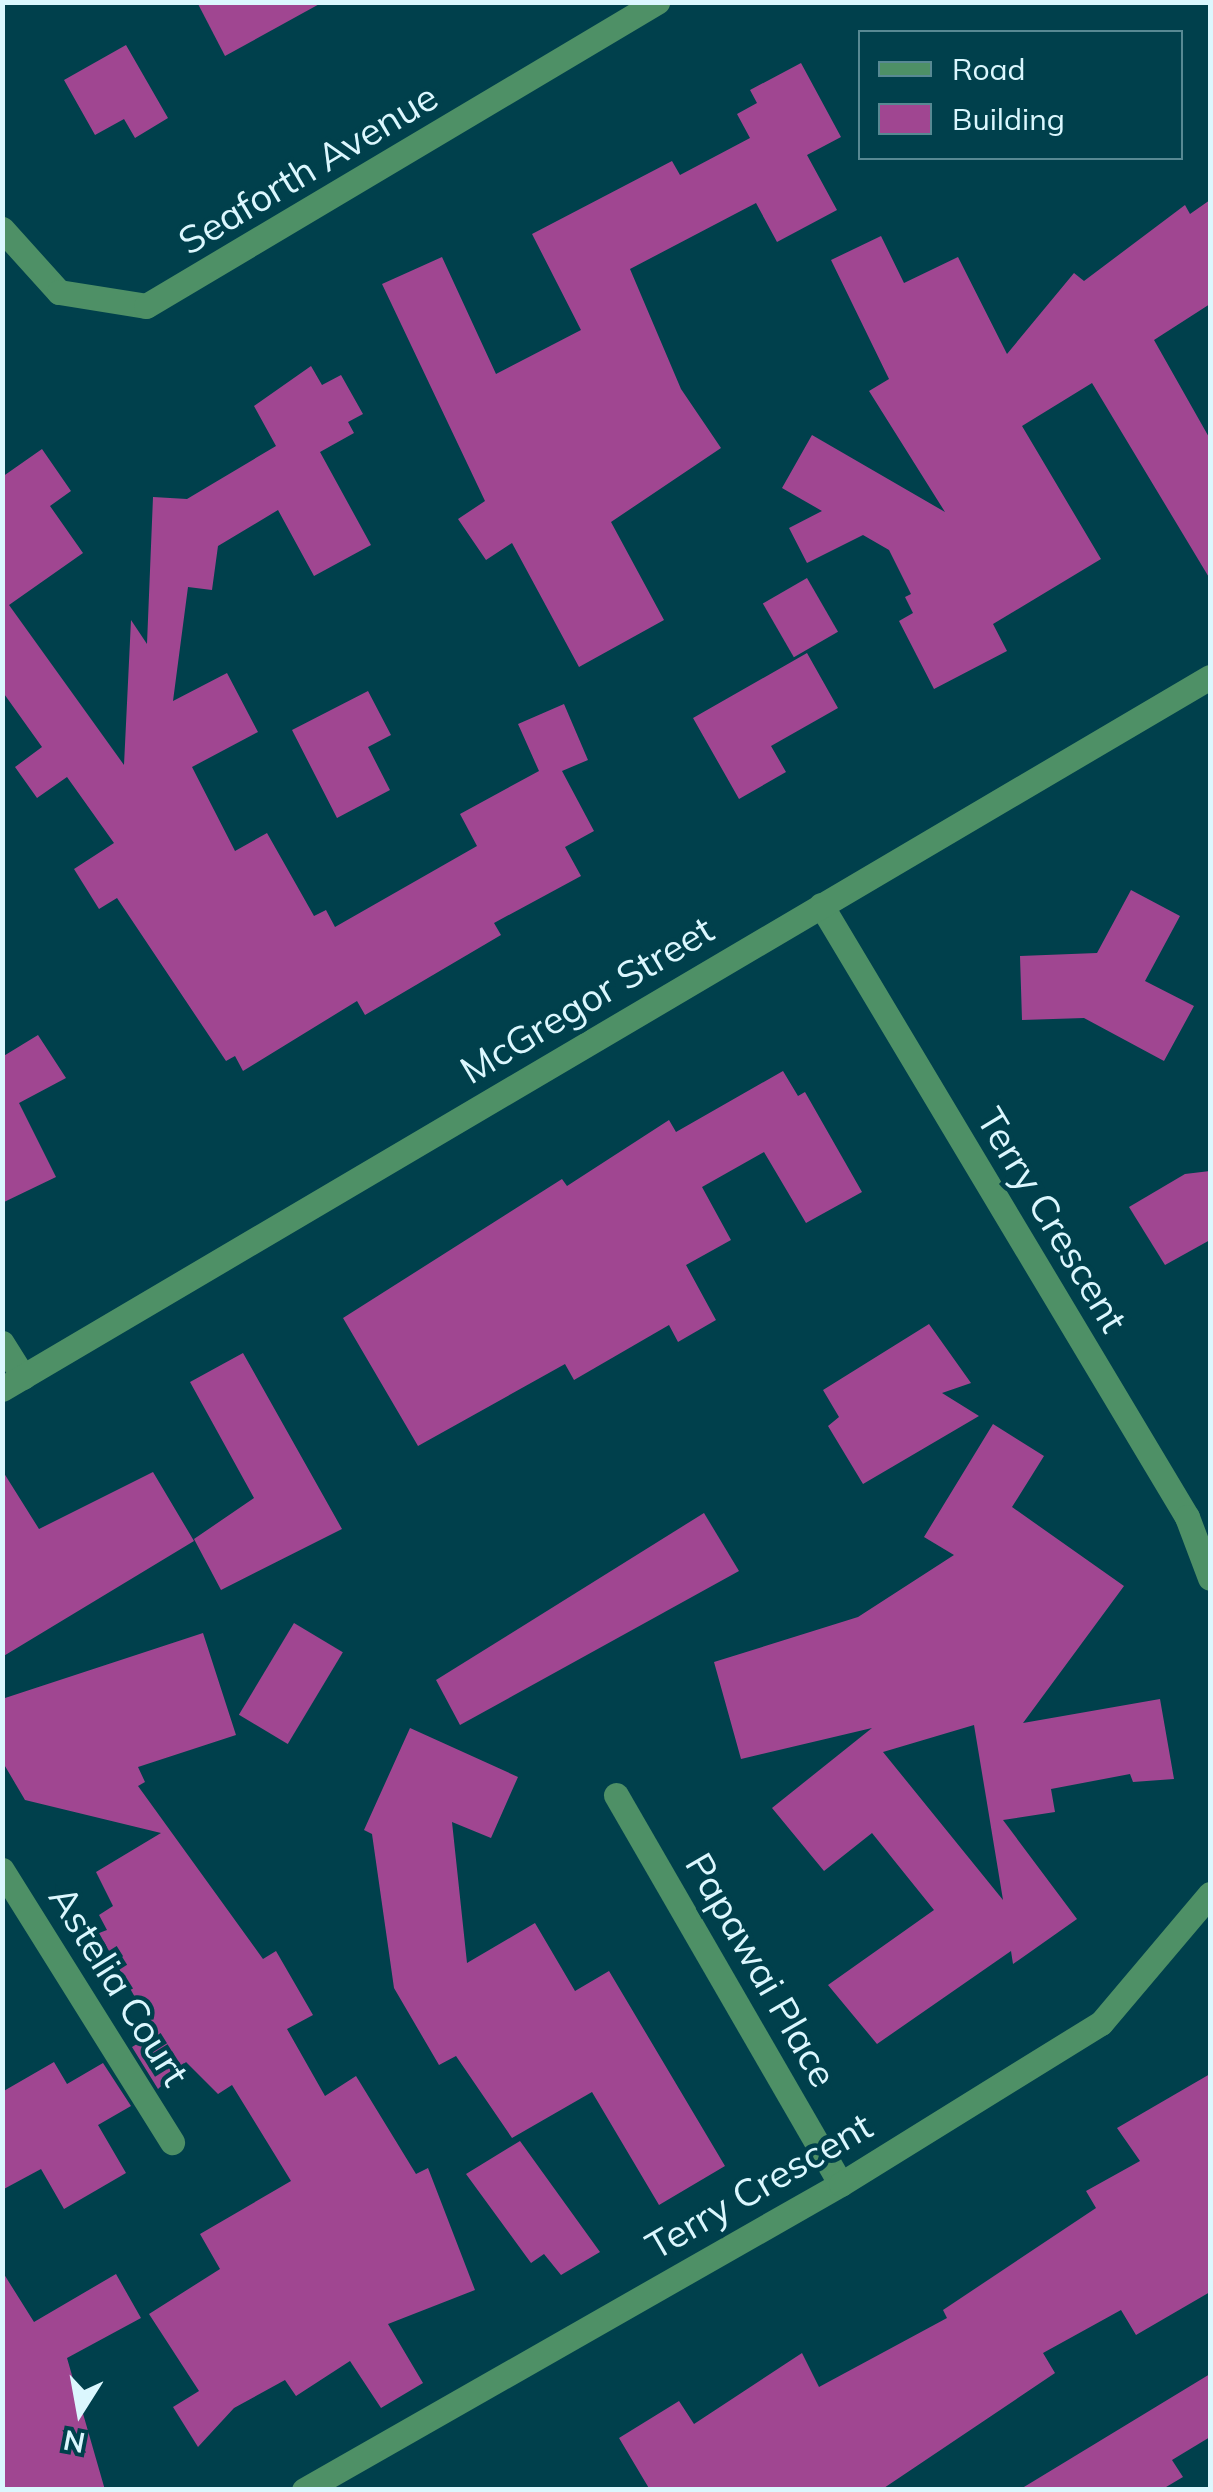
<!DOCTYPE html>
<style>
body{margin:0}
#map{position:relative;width:1213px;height:2492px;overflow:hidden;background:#00404c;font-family:Mulish,sans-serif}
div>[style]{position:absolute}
.building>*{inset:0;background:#a04691;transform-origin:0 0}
.minor>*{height:25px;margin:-12.5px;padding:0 12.5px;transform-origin:12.5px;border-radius:12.5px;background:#4e9066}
span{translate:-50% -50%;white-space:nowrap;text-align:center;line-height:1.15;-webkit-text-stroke:9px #00404c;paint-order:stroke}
.street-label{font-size:38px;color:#dbf7fe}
.frame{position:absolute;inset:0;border:5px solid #dbf7fe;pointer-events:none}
.legend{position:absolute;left:858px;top:30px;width:325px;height:130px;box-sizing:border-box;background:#00404c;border:2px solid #588993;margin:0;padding:12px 18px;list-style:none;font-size:30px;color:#dbf7fe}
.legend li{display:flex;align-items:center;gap:20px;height:50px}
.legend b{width:50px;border:2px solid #588993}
.north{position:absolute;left:30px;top:2362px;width:100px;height:100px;-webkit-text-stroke:8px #00404c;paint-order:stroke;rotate:191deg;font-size:28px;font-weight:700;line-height:40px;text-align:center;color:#dbf7fe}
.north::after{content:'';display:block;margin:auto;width:35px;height:45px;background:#dbf7fe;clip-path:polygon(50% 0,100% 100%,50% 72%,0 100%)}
</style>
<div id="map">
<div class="building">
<i style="clip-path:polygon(197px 2px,323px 2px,225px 56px)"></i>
<i style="clip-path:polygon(126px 45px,168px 118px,135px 138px,124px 119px,95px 135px,64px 80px)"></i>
<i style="clip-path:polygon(801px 63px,841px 137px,807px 155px,837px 210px,777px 242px,756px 203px,630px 269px,681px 389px,721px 448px,611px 522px,664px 620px,579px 667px,512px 543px,486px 560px,458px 519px,485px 501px,382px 284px,442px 257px,496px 374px,581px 330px,532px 234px,672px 161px,680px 175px,750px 138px,737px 114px,757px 103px,750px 90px)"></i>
<i style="clip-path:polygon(1210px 200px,1210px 304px,1154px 340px,1210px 439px,1210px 579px,1092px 383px,1022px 426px,1101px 559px,993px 624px,1007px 651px,934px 689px,899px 621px,913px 613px,905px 597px,911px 594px,889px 550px,863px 535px,807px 563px,789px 528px,822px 511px,782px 488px,812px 435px,945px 512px,869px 391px,889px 379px,831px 260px,881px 236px,904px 283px,958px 257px,1007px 354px,1074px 273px,1084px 281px,1185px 205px,1190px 214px)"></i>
<i style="clip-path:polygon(311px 366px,322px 385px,341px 375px,363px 414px,348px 422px,354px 433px,320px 452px,371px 545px,314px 576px,278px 510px,218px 546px,212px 590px,188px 587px,173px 701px,227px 673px,258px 732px,192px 767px,235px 851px,267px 833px,314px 916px,326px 910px,335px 927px,477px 846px,460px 814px,539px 771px,518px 724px,564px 704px,588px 760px,562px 771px,594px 831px,565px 847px,581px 876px,494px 923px,501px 935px,365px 1015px,357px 1001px,243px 1071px,235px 1056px,226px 1061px,117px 898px,99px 909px,74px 869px,114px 843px,67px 777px,37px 798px,15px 767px,42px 747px,2px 691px,2px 477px,42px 449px,71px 491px,50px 506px,83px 553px,9px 605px,124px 765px,131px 620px,147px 644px,153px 497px,187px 499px,276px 446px,254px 406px)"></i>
<i style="left:807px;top:578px;width:62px;height:51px;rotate:60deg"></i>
<i style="clip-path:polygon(807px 653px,838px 708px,771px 746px,786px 772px,739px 799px,693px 718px)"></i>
<i style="clip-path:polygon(368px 691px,391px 735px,368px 747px,390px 790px,337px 818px,292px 730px)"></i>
<i style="clip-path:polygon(1131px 890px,1180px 916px,1145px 981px,1194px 1006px,1164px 1061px,1084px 1018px,1022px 1020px,1020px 956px,1097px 953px)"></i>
<i style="clip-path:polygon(38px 1035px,66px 1078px,19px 1103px,56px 1177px,2px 1203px,2px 1057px)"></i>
<i style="clip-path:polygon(783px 1071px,798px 1096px,805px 1092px,862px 1192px,806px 1223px,764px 1152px,702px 1187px,731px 1240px,686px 1265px,716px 1320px,678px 1342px,669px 1325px,574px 1380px,565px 1364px,418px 1446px,343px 1318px,562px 1179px,567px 1186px,669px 1120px,676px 1132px)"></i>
<i style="clip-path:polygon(1210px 1171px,1210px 1240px,1165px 1265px,1129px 1207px,1185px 1174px)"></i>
<i style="clip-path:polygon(929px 1324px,971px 1383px,942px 1393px,979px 1416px,863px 1484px,828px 1426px,839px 1417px,823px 1390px)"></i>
<i style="clip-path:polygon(243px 1353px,342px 1529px,221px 1590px,194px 1539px,254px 1498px,190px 1382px)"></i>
<i style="clip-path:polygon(evenodd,993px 1424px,1044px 1456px,1012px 1507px,1124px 1586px,1023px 1723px,1160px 1699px,1174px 1779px,1133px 1782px,1130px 1774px,1051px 1789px,1055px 1812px,1003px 1820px,1077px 1919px,1013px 1964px,1011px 1951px,877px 2044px,828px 1985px,934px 1910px,872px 1833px,824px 1871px,772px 1808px,872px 1728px,741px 1759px,714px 1662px,858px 1617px,954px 1555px,924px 1537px,993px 1424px,974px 1725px,986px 1797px,1003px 1900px,883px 1752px,974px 1725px)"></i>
<i style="clip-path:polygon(2px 1470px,39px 1529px,153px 1472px,194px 1541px,2px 1657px)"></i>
<i style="clip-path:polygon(704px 1513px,739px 1571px,460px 1725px,436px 1680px)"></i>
<i style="left:294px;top:1623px;width:57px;height:107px;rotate:31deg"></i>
<i style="clip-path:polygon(203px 1633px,236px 1735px,138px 1767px,145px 1782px,138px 1786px,263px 1959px,276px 1951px,313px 2015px,287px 2029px,325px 2096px,356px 2076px,416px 2174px,428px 2168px,475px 2290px,388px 2324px,423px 2383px,381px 2408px,350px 2361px,296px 2396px,285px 2380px,234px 2408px,198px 2447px,173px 2407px,199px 2391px,149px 2314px,220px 2269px,200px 2234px,291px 2181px,232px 2085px,218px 2094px,186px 2062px,158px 2089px,132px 2047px,155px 2033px,99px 1933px,107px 1930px,99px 1915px,113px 1906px,96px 1872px,161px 1833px,25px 1800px,2px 1761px,2px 1699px)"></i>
<i style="clip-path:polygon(410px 1728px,518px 1777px,491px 1838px,452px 1822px,467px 1963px,535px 1923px,575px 1991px,609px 1971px,725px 2166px,659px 2205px,592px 2092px,512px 2138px,456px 2056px,439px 2065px,394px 1988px,372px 1834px,364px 1830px)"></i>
<i style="clip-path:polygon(54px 2062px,67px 2084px,103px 2063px,131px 2106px,98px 2125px,126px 2173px,64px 2209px,41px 2169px,2px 2190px,2px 2092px)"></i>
<i style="clip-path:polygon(1210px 2074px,1210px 2292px,1136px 2335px,1121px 2310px,1043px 2353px,1055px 2373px,881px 2490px,650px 2490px,619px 2438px,679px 2401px,694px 2424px,802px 2353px,819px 2387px,947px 2318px,943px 2310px,1096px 2208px,1086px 2191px,1140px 2161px,1117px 2128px)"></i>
<i style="clip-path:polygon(520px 2141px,600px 2252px,561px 2275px,544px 2254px,531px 2263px,466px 2174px)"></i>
<i style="clip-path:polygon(2px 2271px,34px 2322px,116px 2274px,141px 2318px,67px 2358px,105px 2490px,2px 2490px)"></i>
<i style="clip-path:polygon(1210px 2374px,1210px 2437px,1172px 2460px,1183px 2477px,1161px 2490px,1019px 2490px)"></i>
</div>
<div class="minor">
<i style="left:2px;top:229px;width:85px;rotate:47.9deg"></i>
<i style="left:59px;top:292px;width:88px;rotate:9.1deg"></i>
<i style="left:146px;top:306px;width:595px;rotate:-30.75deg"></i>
<i style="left:821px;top:905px;width:713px;rotate:59.12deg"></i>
<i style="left:1187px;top:1517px;width:65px;rotate:69.3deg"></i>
<i style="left:2px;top:1343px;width:40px;rotate:58deg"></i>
<i style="left:2px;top:1389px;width:1402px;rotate:-30.52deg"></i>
<i style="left:616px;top:1795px;width:449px;rotate:60deg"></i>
<i style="left:2px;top:1870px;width:321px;rotate:58deg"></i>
<i style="left:304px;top:2490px;width:618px;rotate:-29.68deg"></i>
<i style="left:841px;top:2184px;width:306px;rotate:-31.8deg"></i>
<i style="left:1101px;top:2023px;width:169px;rotate:-49.8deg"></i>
</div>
<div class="street-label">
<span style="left:308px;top:169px;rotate:-31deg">Seaforth Avenue</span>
<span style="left:587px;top:1000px;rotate:-31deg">McGregor Street</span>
<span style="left:1052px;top:1220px;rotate:59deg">Terry Crescent</span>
<span style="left:761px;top:1970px;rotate:60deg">Papawai Place</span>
<span style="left:119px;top:1986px;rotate:58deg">Astelia Court</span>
<span style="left:759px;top:2186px;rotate:-30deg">Terry Crescent</span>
</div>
<div class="frame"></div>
<ul class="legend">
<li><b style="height:12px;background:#4e9066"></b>Road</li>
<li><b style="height:28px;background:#a04691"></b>Building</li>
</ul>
<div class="north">N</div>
</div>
